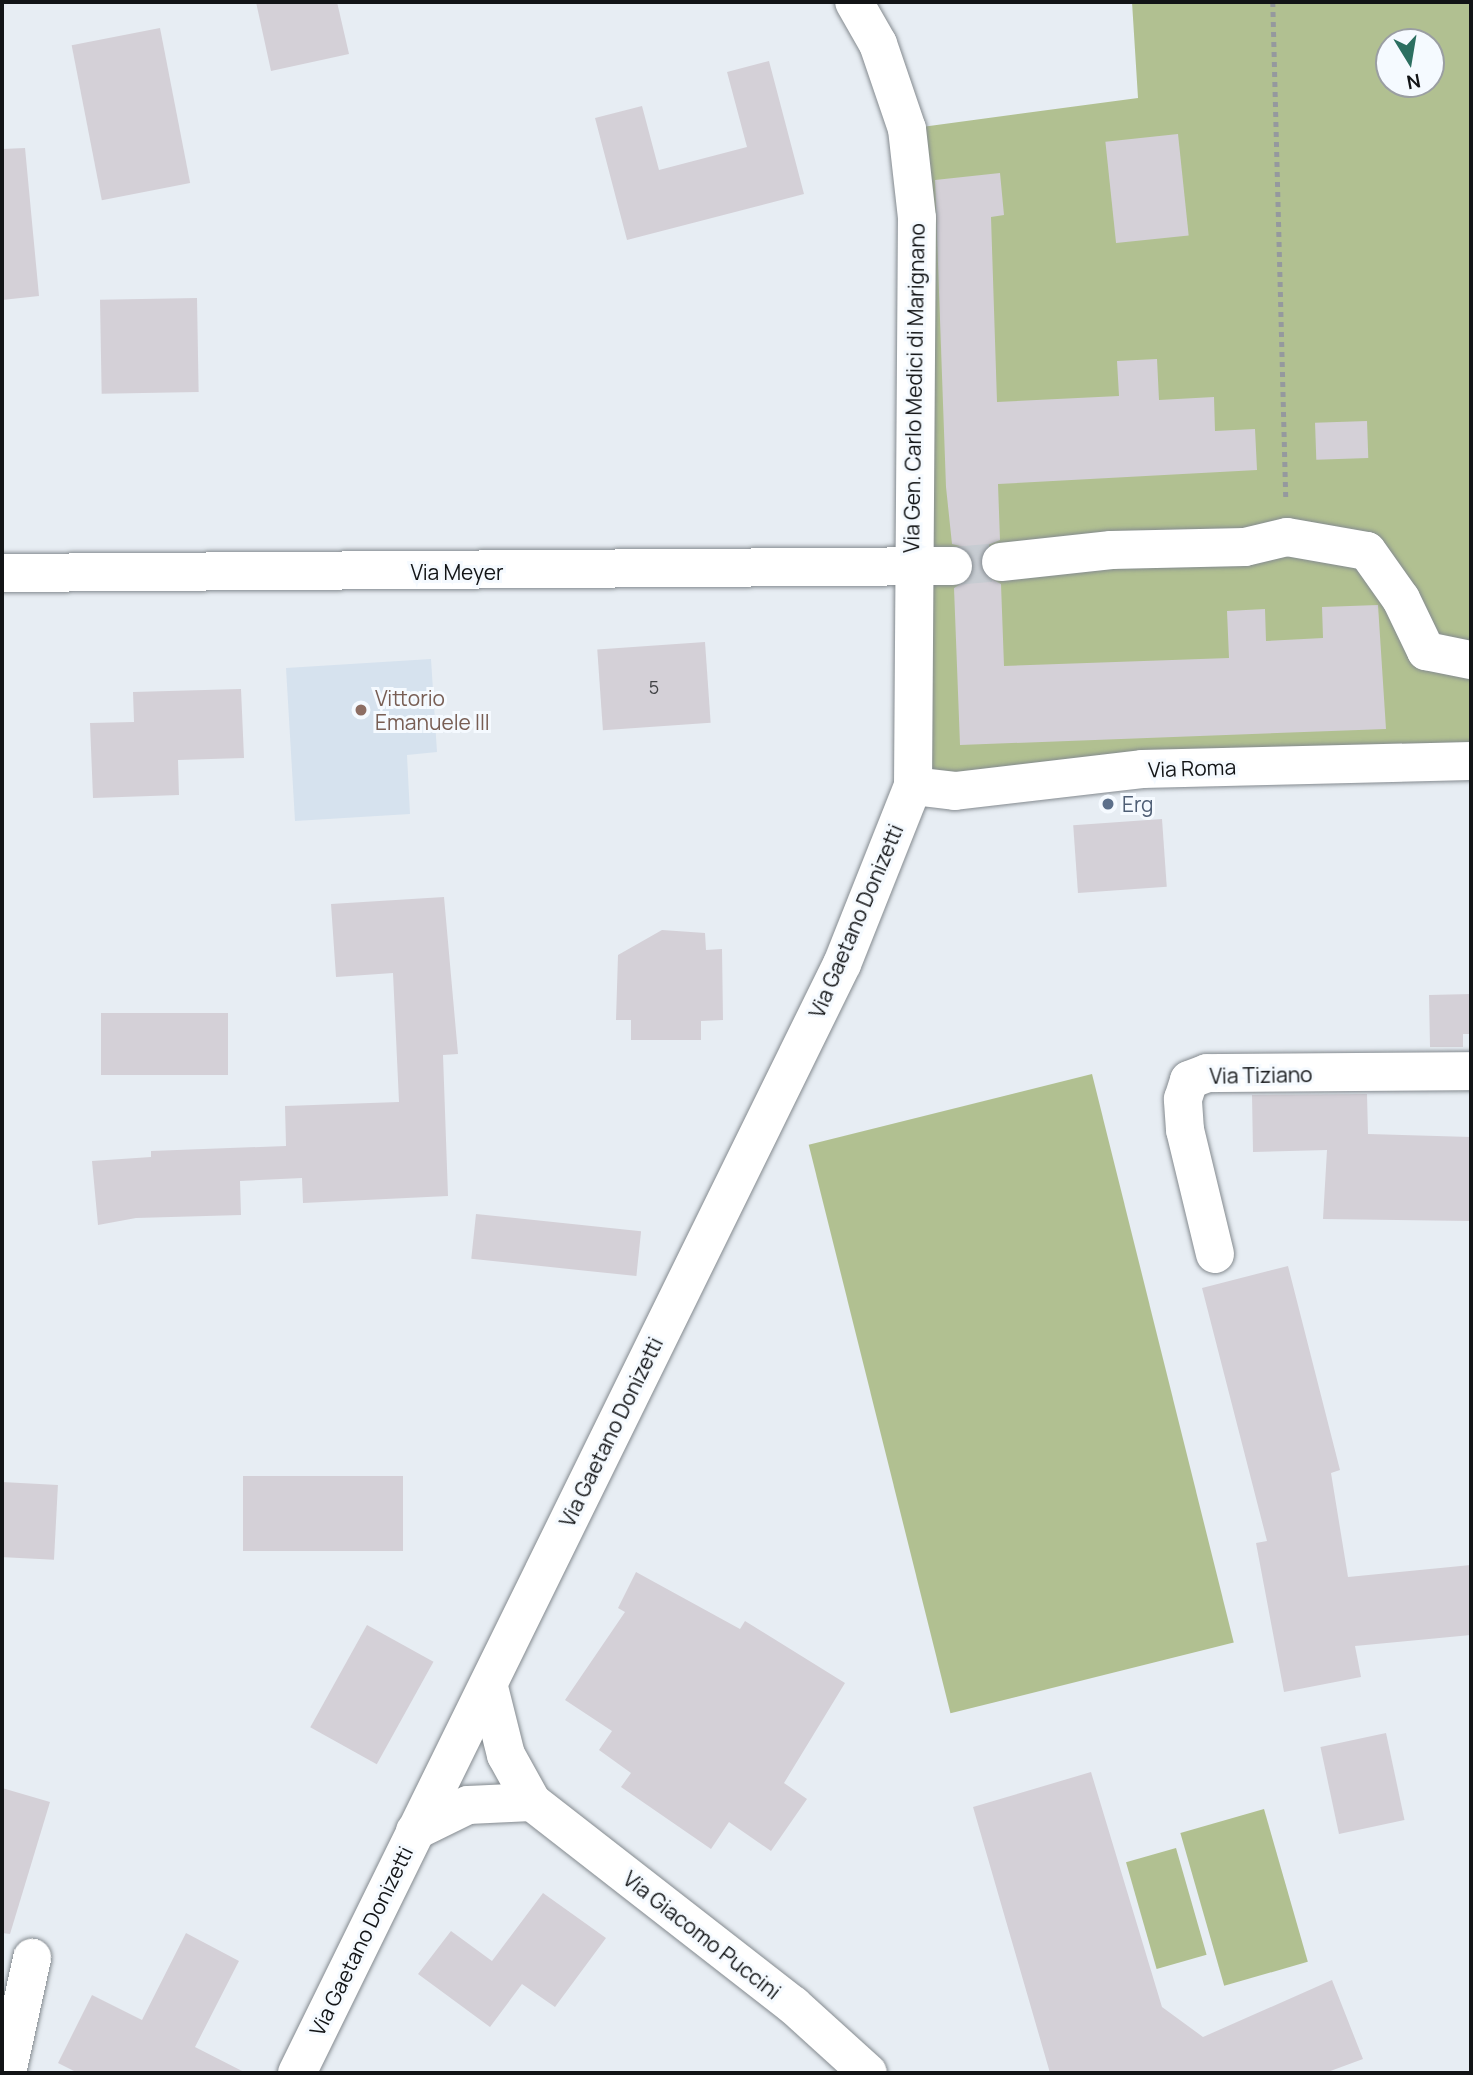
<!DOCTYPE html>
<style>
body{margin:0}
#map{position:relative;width:1473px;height:2075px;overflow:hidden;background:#e7edf3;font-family:Manrope,sans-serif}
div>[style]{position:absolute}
.built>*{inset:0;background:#d6e2ee}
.green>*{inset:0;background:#b1c091;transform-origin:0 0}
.building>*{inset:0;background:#d4d0d7;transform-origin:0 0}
.minor-tunnel>*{height:38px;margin-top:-19px;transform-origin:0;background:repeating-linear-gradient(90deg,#c7ccd2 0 38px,transparent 0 57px)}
.path>*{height:4.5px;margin-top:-2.25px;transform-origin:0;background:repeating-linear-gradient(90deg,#95999e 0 5px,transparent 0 10px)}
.roads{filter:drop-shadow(0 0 2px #848a8f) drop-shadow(0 0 2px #848a8f)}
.minor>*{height:38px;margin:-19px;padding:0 19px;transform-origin:19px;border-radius:19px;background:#fff}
.dots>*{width:19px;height:19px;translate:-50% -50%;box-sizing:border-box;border:4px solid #f5faff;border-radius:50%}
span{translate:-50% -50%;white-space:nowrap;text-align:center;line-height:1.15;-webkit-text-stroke:6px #f5faff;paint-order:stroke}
.number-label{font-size:18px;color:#424346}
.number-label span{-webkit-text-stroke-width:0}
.street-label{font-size:21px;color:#121416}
.education-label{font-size:21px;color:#785e54}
.left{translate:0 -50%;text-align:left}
.service-label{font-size:21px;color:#4e5e75}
.frame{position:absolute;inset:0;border:4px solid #121416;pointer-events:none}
.north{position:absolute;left:1375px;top:28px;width:70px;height:70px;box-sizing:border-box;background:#f5faff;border:2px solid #9a9ea2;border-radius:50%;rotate:169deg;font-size:19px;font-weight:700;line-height:28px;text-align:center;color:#121416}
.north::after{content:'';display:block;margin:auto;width:24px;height:32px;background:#2c6f61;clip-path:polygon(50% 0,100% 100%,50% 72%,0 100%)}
</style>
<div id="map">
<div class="built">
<i style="clip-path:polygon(431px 659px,437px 752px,407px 755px,410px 814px,295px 821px,286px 668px)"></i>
</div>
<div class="green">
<i style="clip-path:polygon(evenodd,1132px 2px,1471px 2px,1471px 761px,913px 786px,907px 129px,1138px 98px,1132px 2px,1389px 42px,1431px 42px,1431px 84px,1389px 84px,1389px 42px)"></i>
<i style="left:1092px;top:1074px;width:586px;height:292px;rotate:76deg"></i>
<i style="left:1264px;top:1809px;width:159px;height:87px;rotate:74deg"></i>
<i style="left:1176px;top:1848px;width:111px;height:52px;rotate:74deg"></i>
</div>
<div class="building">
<i style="clip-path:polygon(256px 2px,337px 2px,349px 54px,271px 71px)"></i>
<i style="left:160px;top:28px;width:158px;height:90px;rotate:79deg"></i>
<i style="clip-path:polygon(769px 61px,804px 194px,627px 240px,595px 118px,642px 106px,659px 170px,747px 147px,727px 72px)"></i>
<i style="left:1178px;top:134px;width:102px;height:73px;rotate:84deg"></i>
<i style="clip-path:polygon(25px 148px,39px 296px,2px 300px,2px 149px)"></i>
<i style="clip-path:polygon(1000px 173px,1004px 215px,991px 217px,997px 402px,1119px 396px,1117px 361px,1157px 359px,1159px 400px,1214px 397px,1215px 431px,1255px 429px,1257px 470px,998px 484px,1000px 540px,988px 545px,979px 564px,984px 575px,1001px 584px,1004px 666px,1229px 658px,1227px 611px,1265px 609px,1266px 641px,1323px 638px,1322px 607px,1378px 605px,1386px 729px,960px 745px,954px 588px,972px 577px,975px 565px,964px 547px,952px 544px,946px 487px,935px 180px)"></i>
<i style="left:197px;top:298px;width:94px;height:97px;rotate:89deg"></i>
<i style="left:1367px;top:421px;width:37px;height:52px;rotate:88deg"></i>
<i style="left:705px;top:642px;width:81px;height:108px;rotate:86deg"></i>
<i style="clip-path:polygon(241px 689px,244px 758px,178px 760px,179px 795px,93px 798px,90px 723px,134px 722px,133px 692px)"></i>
<i style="left:1162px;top:819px;width:68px;height:89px;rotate:86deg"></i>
<i style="clip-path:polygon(444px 897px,458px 1054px,443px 1055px,448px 1196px,303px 1203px,302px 1178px,240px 1181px,241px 1215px,136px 1218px,98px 1225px,92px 1161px,151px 1157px,151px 1151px,286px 1146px,285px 1106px,399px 1102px,393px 973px,336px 977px,331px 904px)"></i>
<i style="clip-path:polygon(662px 930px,705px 933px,706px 950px,722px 949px,723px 1020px,701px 1021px,701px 1040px,631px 1040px,631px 1020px,616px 1020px,618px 955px)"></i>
<i style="clip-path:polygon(1471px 994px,1471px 1034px,1463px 1034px,1463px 1047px,1430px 1047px,1429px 995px)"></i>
<i style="left:101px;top:1013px;width:127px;height:62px"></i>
<i style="clip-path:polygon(1367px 1094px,1368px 1134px,1471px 1137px,1471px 1221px,1323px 1219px,1327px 1150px,1253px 1152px,1252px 1095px)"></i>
<i style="left:476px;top:1214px;width:166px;height:45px;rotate:6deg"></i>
<i style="clip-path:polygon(1288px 1266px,1340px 1470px,1331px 1473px,1348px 1577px,1471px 1565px,1471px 1635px,1355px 1646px,1361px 1677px,1284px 1692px,1256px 1543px,1267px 1541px,1202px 1288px)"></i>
<i style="left:243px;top:1476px;width:160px;height:75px"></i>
<i style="left:2px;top:1482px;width:56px;height:75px;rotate:3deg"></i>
<i style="clip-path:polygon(636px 1572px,740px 1629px,745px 1621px,845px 1683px,784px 1783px,807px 1799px,771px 1851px,729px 1822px,711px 1849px,621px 1787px,631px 1773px,599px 1750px,612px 1731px,565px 1700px,625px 1612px,618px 1608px)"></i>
<i style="left:367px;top:1625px;width:76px;height:117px;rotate:29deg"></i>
<i style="left:1386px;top:1733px;width:89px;height:67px;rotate:78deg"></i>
<i style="clip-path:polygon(1091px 1772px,1162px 2007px,1203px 2037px,1332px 1980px,1363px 2059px,1325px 2073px,1050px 2073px,973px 1807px)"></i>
<i style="clip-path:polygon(2px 1788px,50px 1802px,10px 1934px,2px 1933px)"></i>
<i style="clip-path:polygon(543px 1893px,606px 1938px,555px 2007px,522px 1984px,490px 2027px,418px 1974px,451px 1931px,492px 1961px)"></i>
<i style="clip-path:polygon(186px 1933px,239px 1961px,195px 2047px,246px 2073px,78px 2073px,58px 2063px,92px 1995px,142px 2020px)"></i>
</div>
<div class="minor-tunnel">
<i style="left:953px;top:566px;width:48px;rotate:-4.8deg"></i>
</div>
<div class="path">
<i style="left:1273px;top:2px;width:496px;rotate:88.5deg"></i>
</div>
<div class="roads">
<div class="minor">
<i style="left:1001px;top:562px;width:111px;rotate:-6.2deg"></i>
<i style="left:1111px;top:550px;width:134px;rotate:-1.3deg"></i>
<i style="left:1245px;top:547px;width:43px;rotate:-13.4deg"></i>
<i style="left:1287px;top:537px;width:81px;rotate:9.9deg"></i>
<i style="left:1367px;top:551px;width:59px;rotate:54.7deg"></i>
<i style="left:1401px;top:599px;width:58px;rotate:64.3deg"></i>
<i style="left:1426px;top:651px;width:46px;rotate:11.3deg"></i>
<i style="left:2px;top:573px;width:951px;rotate:-0.42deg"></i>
<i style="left:913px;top:786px;width:42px;rotate:6.8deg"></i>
<i style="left:955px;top:791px;width:188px;rotate:-6.7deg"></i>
<i style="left:1142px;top:769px;width:329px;rotate:-1.4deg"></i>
<i style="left:1215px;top:1254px;width:128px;rotate:-103.6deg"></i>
<i style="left:1185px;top:1130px;width:31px;rotate:-94deg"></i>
<i style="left:1183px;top:1099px;width:20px;rotate:-72deg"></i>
<i style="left:1189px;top:1080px;width:19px;rotate:-21deg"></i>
<i style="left:1207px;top:1073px;width:264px;rotate:-0.4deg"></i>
<i style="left:489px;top:1687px;width:70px;rotate:76deg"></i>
<i style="left:506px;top:1755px;width:54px;rotate:61deg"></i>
<i style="left:532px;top:1802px;width:331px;rotate:37.9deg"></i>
<i style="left:793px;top:2005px;width:101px;rotate:42.2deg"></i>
<i style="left:415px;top:1831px;width:59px;rotate:-26.1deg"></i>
<i style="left:468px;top:1805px;width:64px;rotate:-2.7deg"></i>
<i style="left:7px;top:2073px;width:118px;rotate:-77.7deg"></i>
<i style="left:297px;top:2073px;width:1236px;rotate:-63.83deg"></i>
<i style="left:842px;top:964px;width:192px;rotate:-68.3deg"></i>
<i style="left:913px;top:786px;width:568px;rotate:-89.6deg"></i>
<i style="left:917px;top:218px;width:90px;rotate:-96.4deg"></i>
<i style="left:907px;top:129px;width:90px;rotate:-108.8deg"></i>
<i style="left:878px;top:44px;width:48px;rotate:-119.7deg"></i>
</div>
</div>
<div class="dots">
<i style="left:361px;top:710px;background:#8d6e63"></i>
<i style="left:1108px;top:804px;background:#5c6f8a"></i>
</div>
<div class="number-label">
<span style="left:654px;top:687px">5</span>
</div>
<div class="street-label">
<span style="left:914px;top:388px;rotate:-89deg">Via Gen. Carlo Medici di Marignano</span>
<span style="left:457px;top:572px">Via Meyer</span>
<span style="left:1192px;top:768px;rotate:-2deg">Via Roma</span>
<span style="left:856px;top:921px;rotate:-67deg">Via Gaetano Donizetti</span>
<span style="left:1261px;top:1075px;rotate:-1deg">Via Tiziano</span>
<span style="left:611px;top:1432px;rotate:-64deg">Via Gaetano Donizetti</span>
<span style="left:702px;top:1935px;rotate:38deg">Via Giacomo Puccini</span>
<span style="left:361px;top:1941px;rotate:-64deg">Via Gaetano Donizetti</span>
</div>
<div class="education-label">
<span class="left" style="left:375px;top:710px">Vittorio<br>Emanuele III</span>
</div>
<div class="service-label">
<span class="left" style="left:1122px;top:804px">Erg</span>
</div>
<div class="frame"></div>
<div class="north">N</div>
</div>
